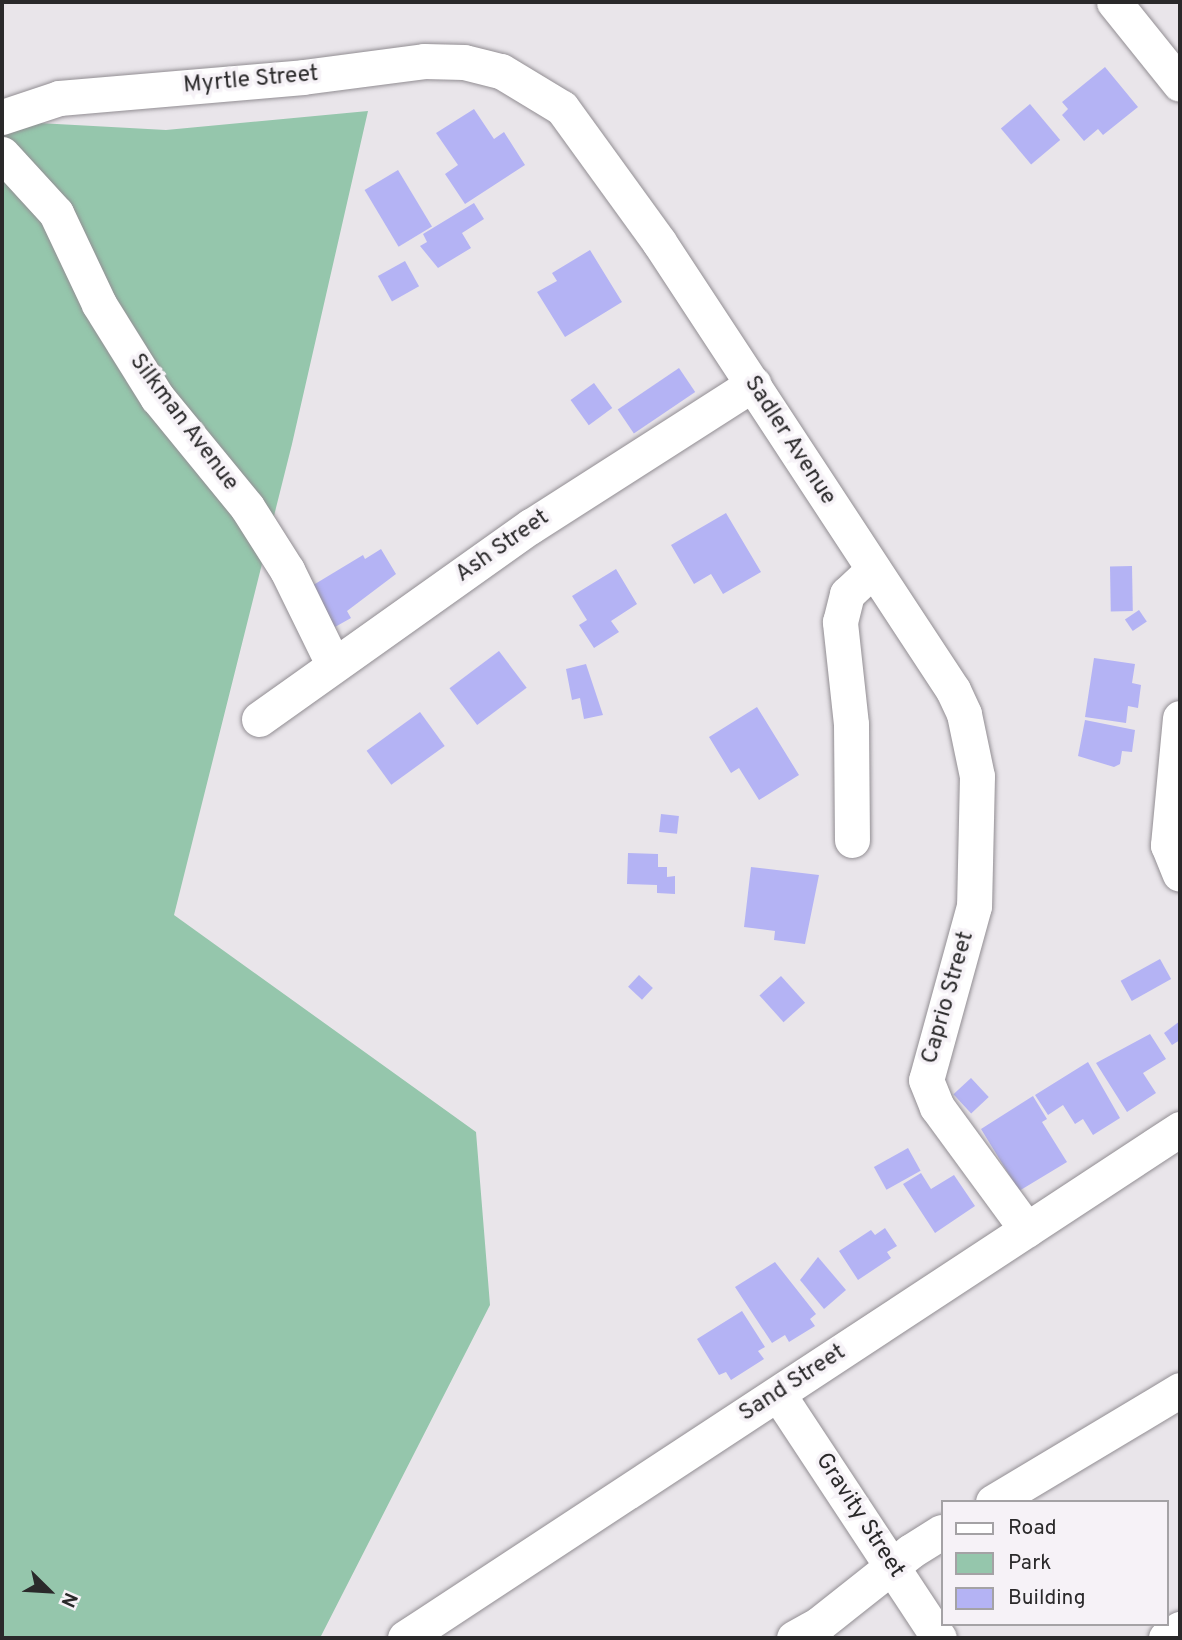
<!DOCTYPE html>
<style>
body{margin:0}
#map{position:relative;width:1182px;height:1640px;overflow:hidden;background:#e9e5ea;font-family:Overpass,sans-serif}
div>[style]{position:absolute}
.green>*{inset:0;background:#95c6ac}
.building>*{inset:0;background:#b4b3f4;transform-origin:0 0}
.roads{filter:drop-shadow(0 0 2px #928e93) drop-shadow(0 0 2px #928e93)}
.minor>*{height:35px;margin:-17.5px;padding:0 17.5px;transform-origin:17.5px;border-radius:17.5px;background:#fff}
span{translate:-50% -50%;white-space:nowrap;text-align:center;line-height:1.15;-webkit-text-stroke:7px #f6f2f7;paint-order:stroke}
.street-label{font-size:23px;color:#2a292a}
.frame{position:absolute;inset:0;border:4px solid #2a292a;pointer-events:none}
.legend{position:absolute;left:941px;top:1500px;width:228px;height:126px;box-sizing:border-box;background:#f6f2f7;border:2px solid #a4a2a5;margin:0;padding:9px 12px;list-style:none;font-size:21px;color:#2a292a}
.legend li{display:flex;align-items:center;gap:14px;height:35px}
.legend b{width:35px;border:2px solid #a4a2a5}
.north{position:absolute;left:14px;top:1556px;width:70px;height:70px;-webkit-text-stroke:5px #f6f2f7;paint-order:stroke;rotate:114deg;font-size:19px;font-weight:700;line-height:28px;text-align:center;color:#2a292a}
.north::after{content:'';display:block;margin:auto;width:24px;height:32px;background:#2a292a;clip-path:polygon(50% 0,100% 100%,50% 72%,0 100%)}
</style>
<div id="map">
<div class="green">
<i style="clip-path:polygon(368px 111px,292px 444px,174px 915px,476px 1132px,490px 1305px,320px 1638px,2px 1638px,2px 121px,166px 130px)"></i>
</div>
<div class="building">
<i style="clip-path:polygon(1105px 67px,1138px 107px,1103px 135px,1098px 129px,1084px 141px,1062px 115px,1068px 109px,1062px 102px)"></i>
<i style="left:1030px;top:104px;width:47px;height:38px;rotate:50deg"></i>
<i style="clip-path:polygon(474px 109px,494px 139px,504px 132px,525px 165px,465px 204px,445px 174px,458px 165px,436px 133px)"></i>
<i style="left:398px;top:170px;width:66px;height:39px;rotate:59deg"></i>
<i style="clip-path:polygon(474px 203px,484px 219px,462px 233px,471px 248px,438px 268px,420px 246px,427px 242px,423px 234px)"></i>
<i style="clip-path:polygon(590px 250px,622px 302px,565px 337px,537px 292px,557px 281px,552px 273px)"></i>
<i style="left:405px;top:261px;width:29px;height:31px;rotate:61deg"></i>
<i style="left:679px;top:368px;width:29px;height:74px;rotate:56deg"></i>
<i style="left:594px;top:383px;width:31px;height:29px;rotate:54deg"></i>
<i style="clip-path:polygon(726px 513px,761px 572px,723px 594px,711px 574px,694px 584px,671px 545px)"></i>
<i style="clip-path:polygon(381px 549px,396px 574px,347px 611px,351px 618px,335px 627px,310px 587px,363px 555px,365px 559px)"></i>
<i style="left:1132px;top:566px;width:45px;height:22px;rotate:89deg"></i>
<i style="clip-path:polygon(616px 569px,637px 604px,611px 621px,619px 632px,594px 648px,579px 625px,587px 620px,572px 596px)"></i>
<i style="left:1139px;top:610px;width:14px;height:17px;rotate:56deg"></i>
<i style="left:499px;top:651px;width:46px;height:62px;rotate:53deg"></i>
<i style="clip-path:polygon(1094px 658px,1135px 664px,1132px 683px,1141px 685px,1138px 708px,1128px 706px,1126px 723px,1085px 717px)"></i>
<i style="clip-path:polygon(586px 664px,603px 715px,584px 719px,580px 698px,572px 700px,566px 669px)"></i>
<i style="clip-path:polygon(757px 707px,799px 775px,759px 800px,739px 768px,731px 773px,709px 737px)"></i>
<i style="left:420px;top:712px;width:42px;height:66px;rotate:54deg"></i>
<i style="clip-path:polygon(1085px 720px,1135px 730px,1132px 752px,1122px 751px,1120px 764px,1114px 767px,1078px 756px)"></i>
<i style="left:661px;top:814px;width:18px;height:18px;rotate:6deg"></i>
<i style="clip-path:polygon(628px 853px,658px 854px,658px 867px,667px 867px,667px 877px,675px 876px,675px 894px,657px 893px,657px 885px,627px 884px)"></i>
<i style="clip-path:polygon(751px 867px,819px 875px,805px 944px,774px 940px,775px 931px,744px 927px)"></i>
<i style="left:1160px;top:959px;width:23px;height:45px;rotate:61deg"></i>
<i style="left:639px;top:975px;width:19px;height:16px;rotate:43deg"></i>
<i style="left:781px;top:976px;width:36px;height:29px;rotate:48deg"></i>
<i style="clip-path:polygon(1180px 1021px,1180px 1040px,1172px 1045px,1164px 1033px)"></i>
<i style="clip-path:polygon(1150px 1034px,1166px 1059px,1143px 1073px,1156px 1093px,1127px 1112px,1096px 1063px)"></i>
<i style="clip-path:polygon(1088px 1062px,1120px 1118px,1093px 1135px,1083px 1119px,1075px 1124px,1063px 1105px,1048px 1115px,1035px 1095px)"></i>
<i style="left:971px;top:1078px;width:26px;height:24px;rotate:47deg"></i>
<i style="clip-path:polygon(1033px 1096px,1047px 1119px,1042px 1122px,1067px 1162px,1019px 1191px,981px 1129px)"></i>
<i style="left:908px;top:1148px;width:26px;height:39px;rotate:61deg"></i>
<i style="clip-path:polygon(921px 1173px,931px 1189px,954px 1175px,975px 1206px,935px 1233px,903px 1184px)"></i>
<i style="clip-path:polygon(885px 1228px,897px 1246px,887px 1252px,891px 1258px,858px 1280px,839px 1251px,871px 1230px,875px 1235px)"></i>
<i style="clip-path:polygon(818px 1257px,846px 1290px,824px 1309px,800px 1280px)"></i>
<i style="clip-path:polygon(775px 1262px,816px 1314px,810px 1319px,815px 1326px,789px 1342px,785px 1335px,772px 1343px,735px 1287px)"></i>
<i style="clip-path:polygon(742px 1311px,765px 1347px,758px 1351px,764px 1359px,731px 1380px,726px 1372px,719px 1375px,697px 1339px)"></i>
</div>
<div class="roads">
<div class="minor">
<i style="left:1114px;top:2px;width:105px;rotate:51.2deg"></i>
<i style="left:2px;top:117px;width:60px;rotate:-18.4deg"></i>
<i style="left:59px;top:98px;width:245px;rotate:-4.9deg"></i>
<i style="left:303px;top:77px;width:122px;rotate:-7.5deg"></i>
<i style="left:424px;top:61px;width:40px;rotate:1.4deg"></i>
<i style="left:464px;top:62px;width:38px;rotate:14deg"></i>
<i style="left:501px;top:71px;width:71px;rotate:31.2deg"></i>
<i style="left:562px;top:108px;width:165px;rotate:54.1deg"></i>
<i style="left:659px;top:242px;width:536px;rotate:56.73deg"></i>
<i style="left:953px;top:690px;width:26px;rotate:65deg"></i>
<i style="left:964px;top:714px;width:63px;rotate:78.2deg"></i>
<i style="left:977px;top:776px;width:130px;rotate:91.3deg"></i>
<i style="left:974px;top:906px;width:180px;rotate:105.4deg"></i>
<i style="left:926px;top:1080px;width:29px;rotate:68deg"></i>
<i style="left:937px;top:1107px;width:152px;rotate:53.8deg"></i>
<i style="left:2px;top:154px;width:80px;rotate:47.5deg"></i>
<i style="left:56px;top:213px;width:101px;rotate:64.7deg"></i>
<i style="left:99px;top:304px;width:110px;rotate:58.1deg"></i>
<i style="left:157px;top:397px;width:142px;rotate:50.7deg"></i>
<i style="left:247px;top:507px;width:75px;rotate:57.6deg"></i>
<i style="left:287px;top:570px;width:105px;rotate:63.9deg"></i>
<i style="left:1180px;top:718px;width:128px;rotate:95.4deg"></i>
<i style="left:1168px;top:845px;width:31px;rotate:68deg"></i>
<i style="left:259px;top:719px;width:334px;rotate:-35.4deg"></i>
<i style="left:531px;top:526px;width:264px;rotate:-32.6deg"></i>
<i style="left:852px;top:840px;width:116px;rotate:-90.5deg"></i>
<i style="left:851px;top:724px;width:103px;rotate:-96.2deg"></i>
<i style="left:840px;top:622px;width:29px;rotate:-76deg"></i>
<i style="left:847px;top:594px;width:34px;rotate:-43deg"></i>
<i style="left:778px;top:1394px;width:292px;rotate:56.6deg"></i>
<i style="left:993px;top:1502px;width:218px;rotate:-30.9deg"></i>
<i style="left:405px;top:1638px;width:927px;rotate:-33.3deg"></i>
<i style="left:794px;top:1638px;width:29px;rotate:-29deg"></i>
<i style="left:819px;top:1624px;width:117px;rotate:-38.4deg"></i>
<i style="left:911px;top:1551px;width:36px;rotate:-32deg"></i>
<i style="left:1166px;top:1638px;width:17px;rotate:-33deg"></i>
</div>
</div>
<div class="street-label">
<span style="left:251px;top:81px;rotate:-5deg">Myrtle Street</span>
<span style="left:183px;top:423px;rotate:53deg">Silkman Avenue</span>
<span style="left:789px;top:441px;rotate:57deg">Sadler Avenue</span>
<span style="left:503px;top:547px;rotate:-35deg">Ash Street</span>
<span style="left:949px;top:998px;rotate:-74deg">Caprio Street</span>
<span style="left:793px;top:1384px;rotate:-33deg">Sand Street</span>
<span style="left:859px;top:1516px;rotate:57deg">Gravity Street</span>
</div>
<div class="frame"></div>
<ul class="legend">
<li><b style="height:9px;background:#fff"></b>Road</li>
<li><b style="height:19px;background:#95c6ac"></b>Park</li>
<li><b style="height:19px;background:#b4b3f4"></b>Building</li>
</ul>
<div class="north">N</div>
</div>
